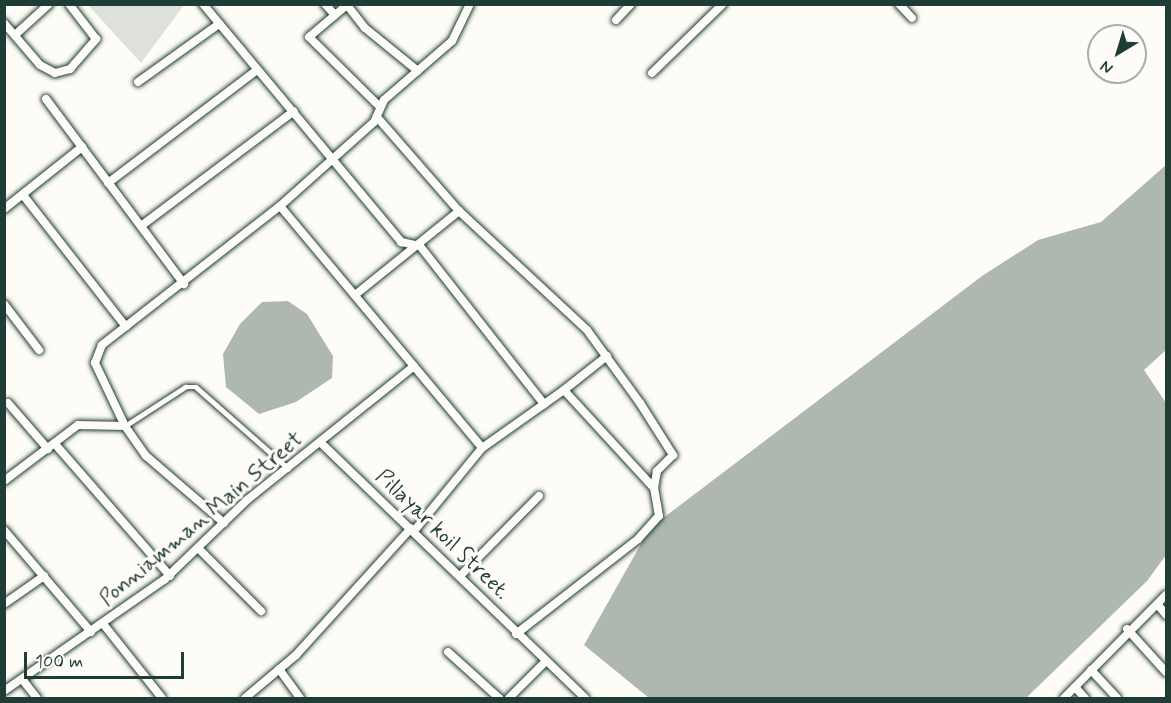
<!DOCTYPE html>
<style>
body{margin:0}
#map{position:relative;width:1171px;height:703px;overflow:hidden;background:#fdfcf7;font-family:Mynerve,sans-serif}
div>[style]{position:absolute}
.green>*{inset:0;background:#dde0db}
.water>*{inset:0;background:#aeb8b1}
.roads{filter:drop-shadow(0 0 2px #1f3d34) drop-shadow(0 0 2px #1f3d34)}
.service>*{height:4.5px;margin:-2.25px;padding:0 2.25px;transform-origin:2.25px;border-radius:2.25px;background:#fdfcf7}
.minor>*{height:8px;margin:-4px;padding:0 4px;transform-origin:4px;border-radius:4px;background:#fdfcf7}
span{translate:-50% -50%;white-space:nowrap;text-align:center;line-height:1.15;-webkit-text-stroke:6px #fdfcf7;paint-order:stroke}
.street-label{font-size:22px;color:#1f3d34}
.frame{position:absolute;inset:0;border:6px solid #1f3d34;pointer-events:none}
.north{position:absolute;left:1087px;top:24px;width:60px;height:60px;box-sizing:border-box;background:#fdfcf7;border:2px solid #a4b0a9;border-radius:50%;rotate:218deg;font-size:16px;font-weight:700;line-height:24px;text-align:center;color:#1f3d34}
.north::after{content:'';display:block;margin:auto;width:21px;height:27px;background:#1f3d34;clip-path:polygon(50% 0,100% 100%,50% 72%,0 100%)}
.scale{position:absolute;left:24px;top:652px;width:160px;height:27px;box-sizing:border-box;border:3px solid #1f3d34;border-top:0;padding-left:8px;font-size:18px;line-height:21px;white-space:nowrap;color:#1f3d34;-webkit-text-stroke:4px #fdfcf7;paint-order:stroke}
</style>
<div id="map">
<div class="green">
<i style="clip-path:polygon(88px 5px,184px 5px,141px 63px)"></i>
</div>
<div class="water">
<i style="clip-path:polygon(1166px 165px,1166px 350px,1144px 370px,1166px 403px,1166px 555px,1147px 581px,1026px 698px,649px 698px,584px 645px,650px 528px,982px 276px,1038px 240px,1101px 222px)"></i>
<i style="clip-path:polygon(288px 301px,307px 314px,333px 356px,332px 378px,296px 402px,259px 414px,226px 387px,223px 354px,240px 324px,262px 302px)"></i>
</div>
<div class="roads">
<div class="service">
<i style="left:125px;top:426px;width:72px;rotate:-33deg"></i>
<i style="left:185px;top:387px;width:11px"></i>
<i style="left:196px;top:387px;width:123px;rotate:41.4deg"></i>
</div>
<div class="minor">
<i style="left:203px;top:4px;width:310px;rotate:50.2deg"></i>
<i style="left:401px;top:242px;width:19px;rotate:12deg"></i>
<i style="left:420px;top:246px;width:201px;rotate:51.9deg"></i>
<i style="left:325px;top:4px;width:15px;rotate:48deg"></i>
<i style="left:470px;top:4px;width:41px;rotate:115.9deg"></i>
<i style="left:452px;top:41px;width:90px;rotate:139.1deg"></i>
<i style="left:384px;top:100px;width:24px;rotate:114deg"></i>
<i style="left:374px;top:122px;width:126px;rotate:138.2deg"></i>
<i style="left:280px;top:206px;width:315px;rotate:50.1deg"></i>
<i style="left:899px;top:4px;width:19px;rotate:47deg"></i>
<i style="left:616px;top:20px;width:22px;rotate:-47deg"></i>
<i style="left:4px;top:23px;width:55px;rotate:49.4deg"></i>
<i style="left:40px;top:65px;width:17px;rotate:28deg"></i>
<i style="left:55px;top:73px;width:16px;rotate:-15deg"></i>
<i style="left:70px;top:69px;width:40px;rotate:-49deg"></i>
<i style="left:96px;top:39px;width:44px;rotate:-127.6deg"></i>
<i style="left:15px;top:35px;width:46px;rotate:-42.4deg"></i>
<i style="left:652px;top:73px;width:99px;rotate:-44.2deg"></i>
<i style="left:138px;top:82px;width:100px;rotate:-35.6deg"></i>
<i style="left:46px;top:99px;width:231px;rotate:53.3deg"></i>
<i style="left:379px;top:106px;width:98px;rotate:-135.4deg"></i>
<i style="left:309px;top:37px;width:50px;rotate:-40.1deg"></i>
<i style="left:347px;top:5px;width:29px;rotate:52deg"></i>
<i style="left:365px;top:28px;width:68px;rotate:39.1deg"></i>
<i style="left:108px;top:183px;width:187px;rotate:-37.2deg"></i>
<i style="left:23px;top:195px;width:167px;rotate:52deg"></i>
<i style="left:4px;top:209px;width:100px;rotate:-38.5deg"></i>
<i style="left:459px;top:211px;width:175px;rotate:42.9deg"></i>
<i style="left:587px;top:330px;width:90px;rotate:54deg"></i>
<i style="left:640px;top:403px;width:62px;rotate:57.6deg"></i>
<i style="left:673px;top:455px;width:23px;rotate:135deg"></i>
<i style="left:657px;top:471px;width:17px;rotate:100deg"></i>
<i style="left:141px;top:226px;width:191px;rotate:-36.9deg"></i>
<i style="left:355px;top:295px;width:134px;rotate:-38.9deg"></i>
<i style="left:459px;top:211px;width:125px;rotate:-131.1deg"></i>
<i style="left:4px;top:304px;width:58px;rotate:52.7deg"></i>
<i style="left:8px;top:403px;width:61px;rotate:49deg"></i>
<i style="left:321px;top:443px;width:367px;rotate:44deg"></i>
<i style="left:55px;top:444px;width:175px;rotate:48.9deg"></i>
<i style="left:4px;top:481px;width:93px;rotate:-37.1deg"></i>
<i style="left:78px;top:425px;width:47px;rotate:1.2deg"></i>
<i style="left:224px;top:523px;width:103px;rotate:-139.3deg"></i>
<i style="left:146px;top:456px;width:37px;rotate:-125deg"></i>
<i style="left:125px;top:426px;width:70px;rotate:-115.5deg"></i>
<i style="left:95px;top:363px;width:19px;rotate:-69deg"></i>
<i style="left:102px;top:345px;width:226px;rotate:-38deg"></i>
<i style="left:4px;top:530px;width:134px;rotate:49.5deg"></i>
<i style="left:414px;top:531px;width:107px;rotate:-50.7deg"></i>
<i style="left:482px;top:448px;width:100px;rotate:-35.3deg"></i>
<i style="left:199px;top:549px;width:88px;rotate:45deg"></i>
<i style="left:461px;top:575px;width:111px;rotate:-45.4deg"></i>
<i style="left:4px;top:604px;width:49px;rotate:-35deg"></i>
<i style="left:1158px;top:605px;width:13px;rotate:51deg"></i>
<i style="left:104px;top:625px;width:93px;rotate:51.5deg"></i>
<i style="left:1127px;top:629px;width:58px;rotate:47.8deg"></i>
<i style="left:516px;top:634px;width:155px;rotate:-37.9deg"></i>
<i style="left:638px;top:539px;width:31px;rotate:-48deg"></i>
<i style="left:659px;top:516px;width:28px;rotate:-100deg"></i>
<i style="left:654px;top:488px;width:133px;rotate:-132.6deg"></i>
<i style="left:564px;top:390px;width:55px;rotate:-38.3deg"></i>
<i style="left:448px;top:652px;width:69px;rotate:42deg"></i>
<i style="left:279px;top:669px;width:36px;rotate:54deg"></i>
<i style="left:1091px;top:670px;width:38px;rotate:47deg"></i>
<i style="left:22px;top:679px;width:24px;rotate:52deg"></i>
<i style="left:1075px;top:687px;width:15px;rotate:48deg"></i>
<i style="left:4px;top:691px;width:196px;rotate:-34.8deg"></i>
<i style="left:165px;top:579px;width:114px;rotate:-43.9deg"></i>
<i style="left:247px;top:500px;width:214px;rotate:-38.7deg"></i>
<i style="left:245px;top:698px;width:67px;rotate:-40.1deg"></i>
<i style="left:296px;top:655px;width:171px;rotate:-47.8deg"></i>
<i style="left:509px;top:698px;width:49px;rotate:-45deg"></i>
<i style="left:1064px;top:698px;width:145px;rotate:-45.3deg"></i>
</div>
</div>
<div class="street-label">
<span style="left:202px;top:520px;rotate:-40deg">Ponniamman Main Street</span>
<span style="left:442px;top:535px;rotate:44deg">Pillayar koil Street.</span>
</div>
<div class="frame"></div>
<div class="north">N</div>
<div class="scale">100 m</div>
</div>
